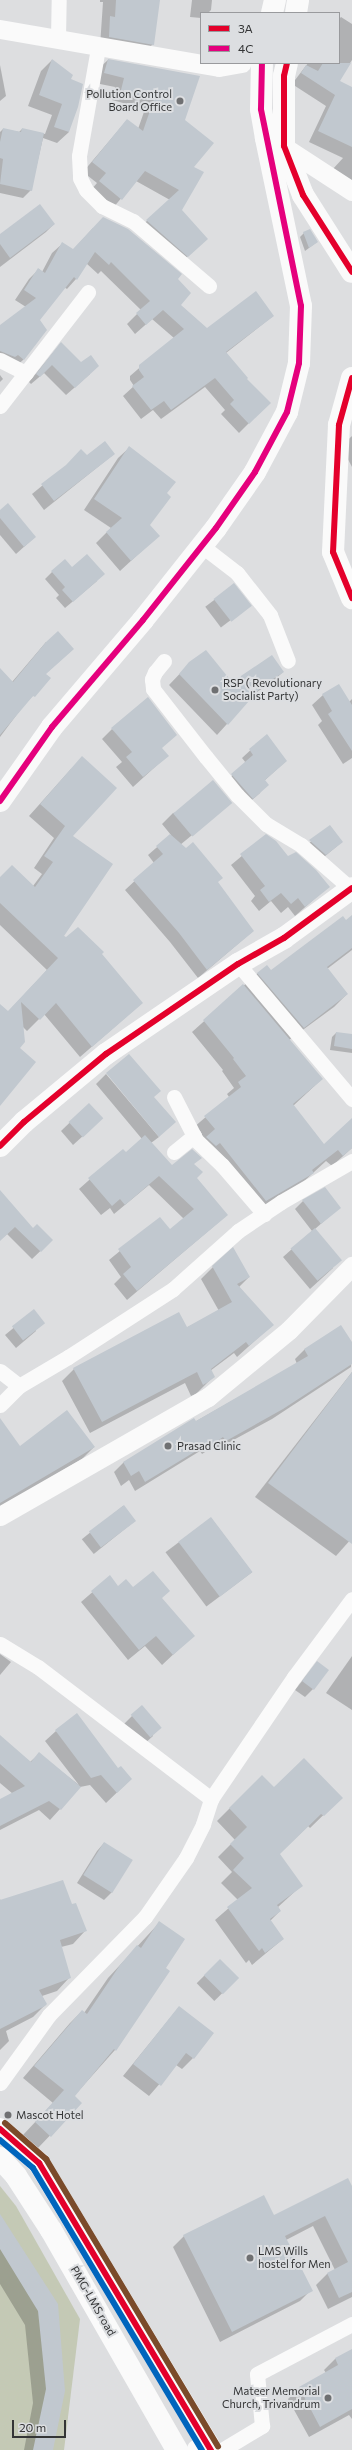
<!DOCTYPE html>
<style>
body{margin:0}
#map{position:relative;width:352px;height:2450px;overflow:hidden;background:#dddee0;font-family:Commissioner,sans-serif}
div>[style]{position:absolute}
.green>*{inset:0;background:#c4c9b5}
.shadow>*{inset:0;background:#0003;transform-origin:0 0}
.building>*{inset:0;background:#c1c8cf;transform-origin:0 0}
.minor>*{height:15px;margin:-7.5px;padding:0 7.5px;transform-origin:7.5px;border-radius:7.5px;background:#fafafa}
.tertiary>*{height:19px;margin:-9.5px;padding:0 9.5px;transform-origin:9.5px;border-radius:9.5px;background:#fafafa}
.primary>*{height:22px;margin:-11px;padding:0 11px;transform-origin:11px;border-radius:11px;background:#fafafa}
.bus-1>*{height:6px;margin:-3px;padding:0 3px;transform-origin:3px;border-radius:3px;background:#e4002b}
.bus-2>*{height:6px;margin:-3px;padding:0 3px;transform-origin:3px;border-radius:3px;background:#e5007d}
.bus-3>*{height:6px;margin:-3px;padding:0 3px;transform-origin:3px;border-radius:3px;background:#0065bd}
.bus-4>*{height:6px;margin:-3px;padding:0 3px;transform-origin:3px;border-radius:3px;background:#7a4b2a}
.dots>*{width:11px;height:11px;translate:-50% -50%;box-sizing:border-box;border:2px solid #dcdee1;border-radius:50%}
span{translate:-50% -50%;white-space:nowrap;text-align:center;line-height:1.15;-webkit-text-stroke:4px #dcdee1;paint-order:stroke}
.poi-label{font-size:11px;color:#343536}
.right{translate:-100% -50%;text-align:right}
.left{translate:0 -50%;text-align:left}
.street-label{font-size:11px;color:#343536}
.legend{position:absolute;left:200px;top:12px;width:140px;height:52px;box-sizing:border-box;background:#dcdee1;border:1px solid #999a9d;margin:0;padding:5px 7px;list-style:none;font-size:12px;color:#343536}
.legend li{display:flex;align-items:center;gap:8px;height:20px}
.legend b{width:20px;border:1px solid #999a9d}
.scale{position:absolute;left:12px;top:2420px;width:54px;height:18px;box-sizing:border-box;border:2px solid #343536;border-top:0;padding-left:5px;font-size:12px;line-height:14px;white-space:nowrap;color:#343536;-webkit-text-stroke:3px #dcdee1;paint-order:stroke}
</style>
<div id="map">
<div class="green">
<i style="clip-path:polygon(0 2186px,16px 2206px,80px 2319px,64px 2450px,0 2450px)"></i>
</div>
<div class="shadow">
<i style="clip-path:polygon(100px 0,159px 0,153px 44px,143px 53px,100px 46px,103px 2px,100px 2px)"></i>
<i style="clip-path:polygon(192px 0,212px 0,211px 10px,208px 13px,201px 13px,201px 18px,190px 17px)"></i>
<i style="clip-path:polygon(341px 17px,352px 24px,352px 60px,338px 82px,352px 88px,352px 188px,332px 170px,343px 158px,309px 142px,326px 106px,292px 84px,308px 63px,339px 63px,339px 19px)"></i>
<i style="clip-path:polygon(52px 60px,70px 80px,69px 132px,57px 143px,43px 138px,31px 190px,23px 198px,0 193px,0 132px,3px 129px,19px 132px,22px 129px,45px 134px,52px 115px,28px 106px,41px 71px)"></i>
<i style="clip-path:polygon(108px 60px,184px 121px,193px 168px,181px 210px,197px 248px,178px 265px,137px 230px,170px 200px,136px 181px,112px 209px,90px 191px,97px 183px,83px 172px,127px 120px,138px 129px,145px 109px,112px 100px,115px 87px,95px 83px,98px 69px)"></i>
<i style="clip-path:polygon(0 65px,6px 96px,0 101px)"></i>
<i style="clip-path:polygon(54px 224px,46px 232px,0 267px,0 235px)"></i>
<i style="clip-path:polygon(93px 228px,176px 279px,180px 305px,207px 329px,273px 316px,226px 353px,245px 379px,269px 403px,239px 433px,221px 414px,225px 410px,205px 387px,161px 419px,153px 410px,141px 419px,123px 396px,134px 386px,130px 380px,130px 376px,174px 338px,152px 319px,135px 334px,127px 324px,141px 310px,101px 271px,98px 274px,86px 263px,76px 279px,67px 289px,64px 287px,39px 320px,46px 330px,23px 360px,13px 369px,0 365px,0 326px,26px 307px,15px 300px,29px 279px,39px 269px,42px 272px,52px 253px,62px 244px,73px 250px)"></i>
<i style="clip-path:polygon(304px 233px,317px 242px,305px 251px,300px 237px)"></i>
<i style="clip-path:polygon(61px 343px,90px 374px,66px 395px,44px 373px,31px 384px,29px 382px)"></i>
<i style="clip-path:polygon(0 375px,3px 379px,0 382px)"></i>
<i style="clip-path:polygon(352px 436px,352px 467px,341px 446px)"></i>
<i style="clip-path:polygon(129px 448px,166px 493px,149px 525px,158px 536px,120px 571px,96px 543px,111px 528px,84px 510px,118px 458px)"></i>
<i style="clip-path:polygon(114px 454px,44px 510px,32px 494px,65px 467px,87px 456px)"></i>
<i style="clip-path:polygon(0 511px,35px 537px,16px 554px,0 535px)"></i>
<i style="clip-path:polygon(72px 568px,97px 581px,65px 608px,56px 598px,59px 595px,45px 579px,52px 572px)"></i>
<i style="left:234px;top:585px;width:26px;height:36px;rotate:53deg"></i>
<i style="clip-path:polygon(46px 642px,73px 649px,45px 674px,50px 678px,24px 705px,0 737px,0 669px,12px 682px)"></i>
<i style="clip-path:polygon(190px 663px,232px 684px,283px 672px,272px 682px,254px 694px,217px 735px,169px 685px)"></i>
<i style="clip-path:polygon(323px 695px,349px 702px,352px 699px,352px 758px,343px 764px,318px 725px,322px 721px,312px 705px)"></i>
<i style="clip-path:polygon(112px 729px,167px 756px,133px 787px,116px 767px,122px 762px,102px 739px)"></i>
<i style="clip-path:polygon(267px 735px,286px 761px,264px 781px,260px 793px,245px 806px,224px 783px,246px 763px,242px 758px)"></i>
<i style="clip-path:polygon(71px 769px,72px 837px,63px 936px,101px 954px,142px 1003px,80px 1057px,44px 1014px,27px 1031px,22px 1026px,19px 1048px,0 1105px,0 1005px,8px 1012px,47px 970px,0 925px,0 878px,33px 886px,42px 874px,34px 868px,54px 838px,29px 816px)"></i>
<i style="clip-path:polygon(231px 803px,180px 845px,217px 883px,253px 931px,198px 978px,170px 942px,125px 890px,154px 863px,148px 855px,171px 835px,162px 824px,173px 813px)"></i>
<i style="clip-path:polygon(330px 826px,342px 842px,318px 862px,302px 849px)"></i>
<i style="clip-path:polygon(266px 836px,288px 857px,328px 887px,295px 916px,288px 907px,281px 913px,271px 901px,259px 911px,251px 901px,255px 896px,231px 865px)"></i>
<i style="clip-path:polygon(352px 917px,352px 950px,327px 969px,347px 994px,334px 1007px,289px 1040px,322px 1079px,293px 1106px,324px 1145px,352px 1120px,352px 1148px,332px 1166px,326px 1161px,301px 1184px,254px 1212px,193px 1128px,229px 1097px,227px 1094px,234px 1088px,222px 1071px,223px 1070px,192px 1032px,258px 973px,271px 972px)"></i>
<i style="clip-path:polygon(336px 1033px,352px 1035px,352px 1053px,330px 1050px,332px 1037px)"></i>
<i style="clip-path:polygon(106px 1074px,159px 1137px,151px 1143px,171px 1167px,193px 1164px,196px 1178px,227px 1215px,127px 1300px,114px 1284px,121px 1277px,109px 1260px,160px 1218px,170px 1231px,184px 1219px,149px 1185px,114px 1214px,110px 1208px,101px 1215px,79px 1189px,123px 1150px,125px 1154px,142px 1139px,96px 1084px)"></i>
<i style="clip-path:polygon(89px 1104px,94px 1126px,73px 1145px,61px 1131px)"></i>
<i style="clip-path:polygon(325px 1188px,339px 1208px,315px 1229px,333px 1268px,310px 1289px,283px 1257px,312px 1231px,295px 1209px,303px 1201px)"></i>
<i style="clip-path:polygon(0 1197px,33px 1229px,52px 1240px,32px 1259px,7px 1234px,0 1240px)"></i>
<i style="clip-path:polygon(213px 1267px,249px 1277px,239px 1287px,272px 1325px,237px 1357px,234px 1353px,210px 1371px,213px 1377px,196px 1394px,191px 1396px,185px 1383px,90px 1433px,62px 1381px,74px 1369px,186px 1328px,219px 1311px,201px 1279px)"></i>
<i style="clip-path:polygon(34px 1311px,36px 1331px,16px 1348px,5px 1335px)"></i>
<i style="clip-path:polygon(352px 1344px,351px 1367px,272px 1419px,215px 1450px,213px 1447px,202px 1454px,200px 1451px,135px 1491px,129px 1480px,121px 1486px,114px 1472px,124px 1462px,297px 1364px,295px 1359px,305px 1349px)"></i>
<i style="clip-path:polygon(352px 1372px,352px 1538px,336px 1556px,255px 1497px)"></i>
<i style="clip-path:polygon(0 1434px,19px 1447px,94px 1447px,82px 1459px,0 1507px)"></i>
<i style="left:123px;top:1506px;width:19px;height:53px;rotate:51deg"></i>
<i style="left:211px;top:1518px;width:68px;height:57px;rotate:53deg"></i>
<i style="clip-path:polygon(110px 1577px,118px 1587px,133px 1589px,161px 1599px,193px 1636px,162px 1665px,145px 1646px,128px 1660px,81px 1602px)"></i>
<i style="clip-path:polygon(0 1654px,11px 1662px,0 1675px)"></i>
<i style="clip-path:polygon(352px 1656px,352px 1710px,326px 1693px)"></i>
<i style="clip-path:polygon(317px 1662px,313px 1689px,305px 1697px,295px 1690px)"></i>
<i style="clip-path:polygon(142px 1706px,153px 1736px,143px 1745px,124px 1724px)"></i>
<i style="clip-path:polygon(56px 1731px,131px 1779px,106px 1803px,90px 1785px,80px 1787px,50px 1820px,39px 1810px,0 1830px,0 1800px,13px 1794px,0 1783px,0 1737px,30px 1762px,39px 1754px,79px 1785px,45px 1741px)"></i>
<i style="clip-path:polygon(262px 1776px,274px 1789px,341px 1798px,310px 1828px,308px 1826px,279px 1854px,301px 1886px,278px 1907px,280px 1911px,270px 1921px,283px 1939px,252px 1965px,249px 1960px,246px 1963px,215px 1920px,238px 1900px,221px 1883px,232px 1872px,218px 1857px,235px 1840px,217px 1821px)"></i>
<i style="clip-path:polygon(104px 1843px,112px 1892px,104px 1900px,77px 1883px,97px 1851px)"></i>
<i style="clip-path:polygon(0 1899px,1px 1901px,71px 1905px,85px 1931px,73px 1944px,61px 1947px,69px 1978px,57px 1991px,42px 1996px,46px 2004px,33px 2017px,6px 2031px,9px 2041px,0 2050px)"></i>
<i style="clip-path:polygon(159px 1923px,115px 2050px,74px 2096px,81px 2103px,38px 2148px,23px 2135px,53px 2103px,23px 2078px,70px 2023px,82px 2011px,84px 2013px,108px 1978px)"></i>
<i style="left:220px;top:1960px;width:25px;height:33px;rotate:45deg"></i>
<i style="clip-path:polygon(179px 2007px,193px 2058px,182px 2069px,176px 2065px,149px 2096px,123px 2076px)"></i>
<i style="clip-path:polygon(352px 2188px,352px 2297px,328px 2309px,316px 2285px,327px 2274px,335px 2270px,313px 2226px,286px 2240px,311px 2290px,300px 2301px,220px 2342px,173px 2247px,184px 2236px,274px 2216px)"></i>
<i style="clip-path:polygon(0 2220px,57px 2305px,52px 2450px,24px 2450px,33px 2403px,25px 2325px,0 2284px)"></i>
<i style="clip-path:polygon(352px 2350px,352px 2419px,349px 2415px,309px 2437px,288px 2399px,299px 2388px,326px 2373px,324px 2370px,335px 2359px)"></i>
</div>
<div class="building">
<i style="clip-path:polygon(116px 0,160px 0,154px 45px,109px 37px,110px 16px,115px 17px)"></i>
<i style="clip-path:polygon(52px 59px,73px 75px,71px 79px,83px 84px,78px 107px,69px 132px,54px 127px,62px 104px,39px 95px)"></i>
<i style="clip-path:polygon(108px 59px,200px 76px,185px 120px,214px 143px,194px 167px,204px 172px,182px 210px,208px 239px,188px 257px,146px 220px,179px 190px,145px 171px,122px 200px,99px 181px,106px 173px,92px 162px,127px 119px,143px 131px,154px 99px,121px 90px,124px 78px,104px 73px)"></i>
<i style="clip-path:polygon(323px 63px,351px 63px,340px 81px,352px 87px,352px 147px,318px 131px,335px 95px,301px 73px,306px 65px,318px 71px)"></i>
<i style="clip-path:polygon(3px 128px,21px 132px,22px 128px,44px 133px,32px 191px,0 184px,3px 159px,0 158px,0 142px)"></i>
<i style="clip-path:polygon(40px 204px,55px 224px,10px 258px,0 244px,0 234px)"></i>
<i style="clip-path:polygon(103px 217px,128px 229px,182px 274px,178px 279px,191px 293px,181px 305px,207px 328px,256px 291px,274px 316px,226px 352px,248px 378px,247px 379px,271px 403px,249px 424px,230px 404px,234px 400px,215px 378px,171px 410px,164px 401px,151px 410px,132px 386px,144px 377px,139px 370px,139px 365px,184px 329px,163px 310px,146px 325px,136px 313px,150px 301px,111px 262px,109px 265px,95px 252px,77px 280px,74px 277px,40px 320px,47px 330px,24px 360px,18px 355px,15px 357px,0 351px,0 325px,36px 298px,24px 290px,38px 268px,45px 273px,62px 242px,73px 249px)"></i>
<i style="clip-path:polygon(310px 229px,318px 242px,309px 248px,303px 232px)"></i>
<i style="clip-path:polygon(61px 342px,81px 362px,91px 355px,99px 366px,75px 388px,52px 365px,40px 377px,36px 374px)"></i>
<i style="clip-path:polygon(105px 441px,115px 454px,54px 501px,41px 484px,66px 465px,81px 449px,87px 455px)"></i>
<i style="clip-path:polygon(129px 446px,176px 482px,167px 493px,171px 497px,150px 525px,160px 536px,131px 561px,106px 532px,122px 518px,94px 499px)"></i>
<i style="clip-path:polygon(8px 503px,36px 537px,24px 547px,0 518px,0 510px)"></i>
<i style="clip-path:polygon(87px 554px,105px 574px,73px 602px,62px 590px,65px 587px,51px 571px,65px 559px,72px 567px)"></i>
<i style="left:234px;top:583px;width:29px;height:26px;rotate:52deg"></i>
<i style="clip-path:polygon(58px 631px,74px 649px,46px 674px,51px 678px,35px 697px,33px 696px,0 735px,0 668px,13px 682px,46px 642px)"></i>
<i style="clip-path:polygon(206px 650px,232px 682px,272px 655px,284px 672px,262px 686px,228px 725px,179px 674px,189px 662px)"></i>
<i style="clip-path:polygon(339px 684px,352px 705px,352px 751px,328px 714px,332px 711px,322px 694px)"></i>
<i style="clip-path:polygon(148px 697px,177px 735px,162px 748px,169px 756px,143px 777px,126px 757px,132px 752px,111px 728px)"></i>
<i style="clip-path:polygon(267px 734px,287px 761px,265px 780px,269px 785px,253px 799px,231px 774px,253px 755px,249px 749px)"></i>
<i style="clip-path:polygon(82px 756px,117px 788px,73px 836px,113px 864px,64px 936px,66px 937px,78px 927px,104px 952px,102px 954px,143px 1003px,92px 1047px,56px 1003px,40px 1020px,21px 1002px,25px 1042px,20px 1048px,36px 1062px,0 1106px,0 1004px,8px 1011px,58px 958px,0 903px,0 877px,12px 865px,35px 887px,53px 862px,44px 856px,65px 826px,40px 804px)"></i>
<i style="left:213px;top:780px;width:30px;height:52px;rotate:50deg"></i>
<i style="clip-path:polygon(330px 825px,343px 842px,326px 855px,309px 840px)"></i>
<i style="clip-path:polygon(170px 834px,186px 848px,193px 842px,223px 878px,218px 882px,254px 931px,207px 970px,179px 933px,133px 880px,163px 854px,156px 846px)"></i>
<i style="clip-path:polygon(266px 834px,276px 841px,288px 856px,296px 852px,316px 870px,330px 887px,305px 907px,298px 898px,291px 904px,281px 893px,269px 902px,260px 890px,265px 886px,240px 854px)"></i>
<i style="clip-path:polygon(352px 915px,352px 948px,327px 967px,348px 994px,304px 1028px,257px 973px,267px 965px,271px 970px,343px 916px,346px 920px)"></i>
<i style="clip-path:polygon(243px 984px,323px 1079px,293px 1104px,324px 1144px,352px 1118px,352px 1148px,343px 1156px,338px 1150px,312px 1170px,314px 1173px,266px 1201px,220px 1143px,216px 1146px,206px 1137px,215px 1129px,204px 1116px,241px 1087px,238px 1082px,246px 1076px,233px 1059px,234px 1058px,203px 1020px)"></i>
<i style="clip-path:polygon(336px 1032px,352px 1034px,352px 1049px,334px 1046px)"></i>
<i style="clip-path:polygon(129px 1054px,161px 1091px,154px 1097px,176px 1122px,159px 1137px,106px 1073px)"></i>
<i style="left:89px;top:1103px;width:21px;height:28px;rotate:47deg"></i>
<i style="clip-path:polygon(145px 1135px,172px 1165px,192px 1149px,202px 1158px,194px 1164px,203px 1172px,197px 1178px,228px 1215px,137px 1291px,123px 1274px,131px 1267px,118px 1249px,160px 1217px,170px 1229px,194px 1209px,159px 1176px,125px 1205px,120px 1199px,112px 1206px,88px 1178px,123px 1149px,126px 1152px)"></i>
<i style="clip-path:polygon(325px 1187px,341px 1208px,321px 1224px,302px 1200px)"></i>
<i style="clip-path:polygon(0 1190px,33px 1228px,37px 1224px,53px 1240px,41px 1252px,15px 1227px,0 1241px)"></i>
<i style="left:315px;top:1228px;width:42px;height:32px;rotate:50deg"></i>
<i style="clip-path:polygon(233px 1247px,250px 1277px,237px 1284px,274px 1325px,249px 1346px,246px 1342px,211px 1369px,215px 1377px,208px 1382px,203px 1385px,197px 1372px,102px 1422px,73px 1368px,179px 1312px,187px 1327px,232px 1302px,212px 1266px)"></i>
<i style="left:34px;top:1309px;width:18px;height:28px;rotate:52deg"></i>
<i style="clip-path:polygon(341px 1325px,352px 1342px,352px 1364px,283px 1409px,226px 1441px,223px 1437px,212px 1445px,211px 1442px,145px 1482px,139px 1471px,131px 1476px,123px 1462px,194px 1418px,196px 1421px,308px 1356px,304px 1349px)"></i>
<i style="clip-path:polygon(352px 1372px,352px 1544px,268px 1483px)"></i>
<i style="clip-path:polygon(67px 1410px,95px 1447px,0 1503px,0 1418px,20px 1446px)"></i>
<i style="left:124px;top:1505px;width:20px;height:44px;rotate:53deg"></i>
<i style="left:211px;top:1517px;width:69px;height:41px;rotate:53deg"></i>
<i style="clip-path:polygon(153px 1571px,170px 1591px,162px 1598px,195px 1636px,173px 1655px,156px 1636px,139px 1650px,91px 1591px,110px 1575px,118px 1586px,126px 1579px,133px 1587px)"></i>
<i style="left:317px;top:1661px;width:15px;height:25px;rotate:37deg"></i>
<i style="left:142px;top:1705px;width:30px;height:15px;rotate:49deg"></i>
<i style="clip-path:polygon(77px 1713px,118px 1768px,121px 1766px,132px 1779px,117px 1793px,101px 1775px,91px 1778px,55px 1730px)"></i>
<i style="clip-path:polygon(0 1735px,31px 1762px,39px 1752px,81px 1787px,61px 1810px,49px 1801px,0 1826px,0 1799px,25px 1786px,0 1764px)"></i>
<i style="clip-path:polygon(304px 1758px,343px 1798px,324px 1816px,321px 1814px,280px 1854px,303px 1886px,277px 1905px,281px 1911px,270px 1919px,284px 1939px,265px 1953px,262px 1948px,259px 1951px,227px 1907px,252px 1888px,233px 1870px,244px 1858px,230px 1844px,247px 1827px,229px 1808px,262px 1775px,274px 1787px)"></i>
<i style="left:104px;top:1842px;width:34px;height:39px;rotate:32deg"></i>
<i style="clip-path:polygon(63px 1880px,72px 1904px,76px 1903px,87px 1931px,60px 1940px,71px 1978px,39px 1990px,47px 2004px,45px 2006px,0 2029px,0 1900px)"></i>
<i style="clip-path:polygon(159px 1921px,185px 1939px,166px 1968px,170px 1971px,116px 2051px,114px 2049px,75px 2096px,82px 2103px,51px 2137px,35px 2122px,64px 2090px,34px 2066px,82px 2010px,87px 2014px,120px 1965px,137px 1945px,141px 1948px)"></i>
<i style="left:220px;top:1959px;width:27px;height:23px;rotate:45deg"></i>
<i style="clip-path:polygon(179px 2006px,214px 2033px,194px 2059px,186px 2053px,161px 2086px,133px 2064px)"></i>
<i style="clip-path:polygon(348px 2178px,352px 2186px,352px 2292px,339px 2298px,327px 2273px,348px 2262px,325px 2216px,285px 2236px,313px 2291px,232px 2332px,183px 2235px,264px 2195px,274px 2215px)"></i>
<i style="clip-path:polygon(0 2214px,58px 2304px,65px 2391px,53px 2450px,33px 2450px,46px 2389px,38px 2311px,0 2249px)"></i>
<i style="clip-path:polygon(352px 2349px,352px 2409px,320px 2427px,299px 2387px,338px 2365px,335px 2358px)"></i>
</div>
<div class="minor">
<i style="left:58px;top:39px;width:39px;rotate:-89deg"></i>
<i style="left:98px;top:48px;width:110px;rotate:100deg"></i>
<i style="left:79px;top:156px;width:22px;rotate:87deg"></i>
<i style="left:80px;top:178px;width:13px;rotate:63deg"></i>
<i style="left:86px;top:190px;width:23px;rotate:45deg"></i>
<i style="left:102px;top:206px;width:34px;rotate:26deg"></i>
<i style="left:133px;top:221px;width:100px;rotate:40.5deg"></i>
<i style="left:0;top:360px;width:29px;rotate:27deg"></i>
<i style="left:0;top:406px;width:144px;rotate:-52.3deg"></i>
<i style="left:202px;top:546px;width:44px;rotate:37.6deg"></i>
<i style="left:237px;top:573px;width:53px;rotate:51.8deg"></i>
<i style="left:270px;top:615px;width:49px;rotate:68.6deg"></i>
<i style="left:164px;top:661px;width:14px;rotate:129deg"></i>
<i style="left:155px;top:672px;width:8px;rotate:113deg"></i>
<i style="left:152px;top:679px;width:10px;rotate:84deg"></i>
<i style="left:153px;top:689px;width:86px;rotate:52.1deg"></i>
<i style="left:206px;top:757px;width:49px;rotate:50.8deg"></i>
<i style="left:237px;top:795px;width:41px;rotate:45deg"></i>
<i style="left:266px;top:824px;width:41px;rotate:31deg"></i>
<i style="left:301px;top:845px;width:67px;rotate:41.3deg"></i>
<i style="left:238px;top:964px;width:177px;rotate:49.8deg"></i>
<i style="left:174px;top:1097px;width:48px;rotate:62.9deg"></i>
<i style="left:196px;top:1140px;width:36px;rotate:44deg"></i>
<i style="left:222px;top:1165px;width:65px;rotate:49.4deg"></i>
<i style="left:174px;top:1152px;width:26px;rotate:-39deg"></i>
<i style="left:0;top:1371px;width:24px;rotate:38deg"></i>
<i style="left:19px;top:1386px;width:57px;rotate:-30.6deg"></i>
<i style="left:68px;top:1357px;width:125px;rotate:-32.9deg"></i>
<i style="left:173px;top:1289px;width:87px;rotate:-41.7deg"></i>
<i style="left:238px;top:1231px;width:52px;rotate:-34deg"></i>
<i style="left:281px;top:1202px;width:82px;rotate:-30deg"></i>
<i style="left:0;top:1405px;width:27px;rotate:-45deg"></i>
<i style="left:0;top:1644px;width:44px;rotate:31.2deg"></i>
<i style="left:38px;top:1667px;width:218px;rotate:37.3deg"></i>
<i style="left:0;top:2083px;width:84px;rotate:-54.2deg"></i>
<i style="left:49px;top:2015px;width:137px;rotate:-45.6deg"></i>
<i style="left:145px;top:1917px;width:72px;rotate:-55.2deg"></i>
<i style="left:186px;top:1858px;width:38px;rotate:-63deg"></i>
<i style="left:203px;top:1824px;width:26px;rotate:-72deg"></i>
<i style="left:211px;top:1799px;width:148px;rotate:-55.8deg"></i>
<i style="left:294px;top:1677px;width:97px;rotate:-53.4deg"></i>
<i style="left:222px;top:2450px;width:47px;rotate:-31deg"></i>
<i style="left:262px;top:2426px;width:52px;rotate:-95.5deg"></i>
<i style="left:257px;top:2374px;width:107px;rotate:-27.8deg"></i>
</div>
<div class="tertiary">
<i style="left:0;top:29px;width:222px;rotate:9.8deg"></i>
<i style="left:219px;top:67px;width:23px;rotate:-10deg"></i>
<i style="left:278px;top:143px;width:88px;rotate:33deg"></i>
<i style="left:0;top:1516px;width:240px;rotate:-29.8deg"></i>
<i style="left:208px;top:1397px;width:105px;rotate:-39.6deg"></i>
<i style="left:289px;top:1330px;width:90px;rotate:-45.5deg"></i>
</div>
<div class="primary">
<i style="left:272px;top:13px;width:13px;rotate:-77deg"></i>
<i style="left:296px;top:13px;width:13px;rotate:-81deg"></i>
<i style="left:287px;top:63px;width:13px;rotate:103deg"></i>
<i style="left:284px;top:76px;width:70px;rotate:90deg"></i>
<i style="left:284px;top:146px;width:53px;rotate:68.8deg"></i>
<i style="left:303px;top:195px;width:91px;rotate:57.5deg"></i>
<i style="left:352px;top:378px;width:49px;rotate:105.5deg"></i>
<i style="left:339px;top:425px;width:127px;rotate:92.7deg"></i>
<i style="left:333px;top:552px;width:50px;rotate:67.6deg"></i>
<i style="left:0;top:801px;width:90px;rotate:-54.9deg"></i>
<i style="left:52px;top:727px;width:140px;rotate:-49.6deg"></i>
<i style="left:143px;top:620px;width:117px;rotate:-51.6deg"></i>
<i style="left:216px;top:528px;width:68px;rotate:-55.1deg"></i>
<i style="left:255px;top:472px;width:68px;rotate:-61.9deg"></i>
<i style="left:287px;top:412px;width:50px;rotate:-76.2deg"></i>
<i style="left:299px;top:363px;width:57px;rotate:-88deg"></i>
<i style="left:301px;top:306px;width:172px;rotate:-101.8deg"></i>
<i style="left:266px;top:138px;width:29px;rotate:-100deg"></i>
<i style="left:261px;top:109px;width:46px;rotate:-88.8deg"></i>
<i style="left:0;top:1146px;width:34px;rotate:-45deg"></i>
<i style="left:24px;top:1122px;width:107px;rotate:-39.7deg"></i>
<i style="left:106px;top:1054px;width:160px;rotate:-34.3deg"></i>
<i style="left:238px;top:964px;width:53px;rotate:-29.5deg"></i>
<i style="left:284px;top:938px;width:84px;rotate:-36.3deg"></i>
<i style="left:0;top:2129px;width:52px;rotate:41.1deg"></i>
<i style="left:39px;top:2163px;width:328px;rotate:59deg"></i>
<i style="left:208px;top:2444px;width:12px;rotate:149deg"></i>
<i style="left:0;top:2158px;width:24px;rotate:48deg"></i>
<i style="left:16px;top:2176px;width:64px;rotate:57.1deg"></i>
<i style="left:51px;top:2230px;width:254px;rotate:60.2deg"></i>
</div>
<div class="bus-1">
<i style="left:287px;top:63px;width:13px;rotate:103deg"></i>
<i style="left:284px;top:76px;width:70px;rotate:90deg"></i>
<i style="left:284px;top:146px;width:53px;rotate:68.8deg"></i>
<i style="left:303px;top:195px;width:91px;rotate:57.5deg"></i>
<i style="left:352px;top:378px;width:49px;rotate:105.5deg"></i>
<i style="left:339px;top:425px;width:127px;rotate:92.7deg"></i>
<i style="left:333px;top:552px;width:50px;rotate:67.6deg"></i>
<i style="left:0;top:1146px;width:34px;rotate:-45deg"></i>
<i style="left:24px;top:1122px;width:107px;rotate:-39.7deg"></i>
<i style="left:106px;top:1054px;width:160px;rotate:-34.3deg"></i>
<i style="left:238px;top:964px;width:53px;rotate:-29.5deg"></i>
<i style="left:284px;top:938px;width:84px;rotate:-36.3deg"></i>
<i style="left:0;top:2129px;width:52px;rotate:41.1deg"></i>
<i style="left:39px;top:2163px;width:335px;rotate:59.1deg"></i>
</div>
<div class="bus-2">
<i style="left:0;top:801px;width:90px;rotate:-54.9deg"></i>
<i style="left:52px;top:727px;width:140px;rotate:-49.6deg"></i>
<i style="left:143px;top:620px;width:117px;rotate:-51.6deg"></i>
<i style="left:216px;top:528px;width:68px;rotate:-55.1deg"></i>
<i style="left:255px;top:472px;width:68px;rotate:-61.9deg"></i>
<i style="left:287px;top:412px;width:50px;rotate:-76.2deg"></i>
<i style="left:299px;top:363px;width:57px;rotate:-88deg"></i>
<i style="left:301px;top:306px;width:201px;rotate:-101.5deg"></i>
<i style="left:261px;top:109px;width:46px;rotate:-88.8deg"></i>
</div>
<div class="bus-3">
<i style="left:0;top:2140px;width:43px;rotate:40.3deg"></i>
<i style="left:33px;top:2168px;width:329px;rotate:59.1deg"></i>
</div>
<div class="bus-4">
<i style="left:5px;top:2123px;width:55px;rotate:41.3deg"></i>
<i style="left:46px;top:2159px;width:335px;rotate:59.1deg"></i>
</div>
<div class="dots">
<i style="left:180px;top:101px;background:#6f7072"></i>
<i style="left:215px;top:690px;background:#6f7072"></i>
<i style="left:168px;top:1446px;background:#6f7072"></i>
<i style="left:8px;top:2115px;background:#6f7072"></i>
<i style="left:250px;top:2258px;background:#6f7072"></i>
<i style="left:328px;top:2398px;background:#6f7072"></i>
</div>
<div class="poi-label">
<span class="right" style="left:172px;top:101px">Pollution Control<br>Board Office</span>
<span class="left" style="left:223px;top:690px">RSP ( Revolutionary<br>Socialist Party)</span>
<span class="left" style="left:177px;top:1446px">Prasad Clinic</span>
<span class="left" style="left:16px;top:2115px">Mascot Hotel</span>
<span class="left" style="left:258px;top:2258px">LMS Wills<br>hostel for Men</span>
<span class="right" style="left:320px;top:2398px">Mateer Memorial<br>Church, Trivandrum</span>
</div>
<div class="street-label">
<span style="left:93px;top:2301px;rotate:60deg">PMG-LMS road</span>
</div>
<ul class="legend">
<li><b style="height:5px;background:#e4002b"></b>3A</li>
<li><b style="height:5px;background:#e5007d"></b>4C</li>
</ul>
<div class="scale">20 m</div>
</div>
